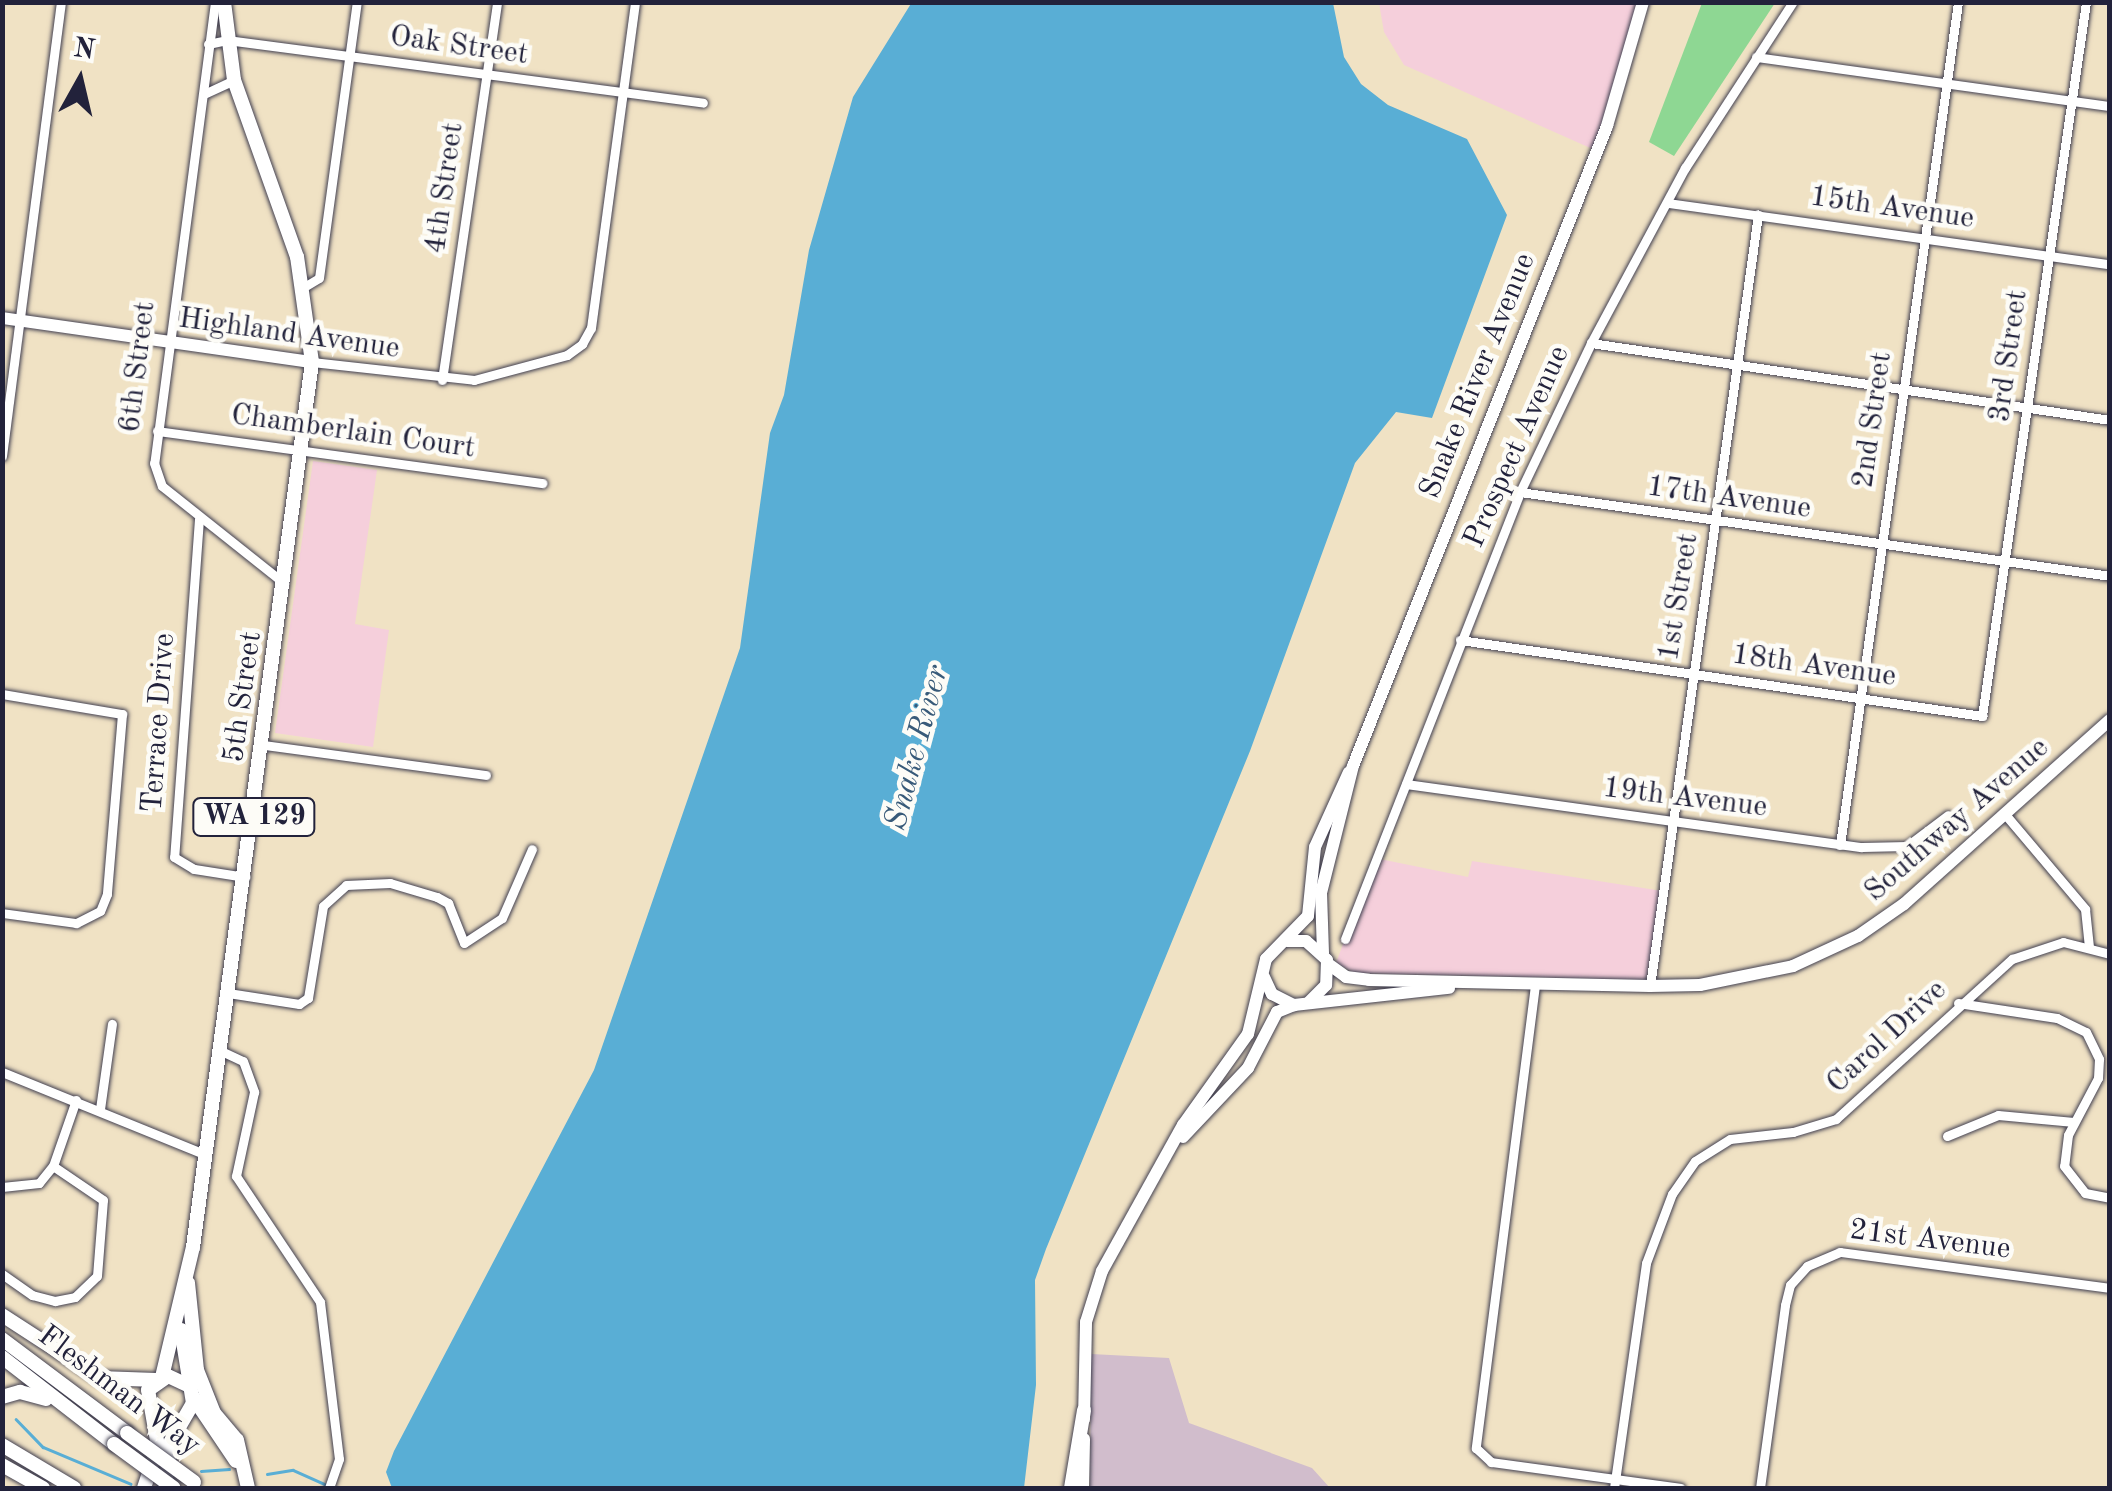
<!DOCTYPE html>
<style>
body{margin:0}
#map{position:relative;width:2112px;height:1491px;overflow:hidden;background:#f0e2c4;font-family:"Old Standard TT",serif}
div>[style]{position:absolute}
.built>*{inset:0;background:#f5cfdb}
.industrial>*{inset:0;background:#d1bdcc}
.green>*{inset:0;background:#8ed793}
.water>*{inset:0;background:#59aed5}
.stream>*{height:2.5px;margin:-1.25px;padding:0 1.25px;transform-origin:1.25px;border-radius:1.25px;background:#59aed5}
.roads{filter:drop-shadow(0 0 2px #413f50) drop-shadow(0 0 2px #413f50)}
.minor>*{height:9px;margin:-4.5px;padding:0 4.5px;transform-origin:4.5px;border-radius:4.5px;background:#fff}
.secondary>*{height:12px;margin:-6px;padding:0 6px;transform-origin:6px;border-radius:6px;background:#fff}
.primary>*{height:14px;margin:-7px;padding:0 7px;transform-origin:7px;border-radius:7px;background:#fff}
.bridges{filter:drop-shadow(0 0 2px #413f50) drop-shadow(0 0 2px #413f50)}
.primary-bridge>*{height:14px;margin:-7px;padding:0 7px;transform-origin:7px;border-radius:7px;background:#fff}
span{translate:-50% -50%;white-space:nowrap;text-align:center;line-height:1.15;-webkit-text-stroke:9px #fdfcf7;paint-order:stroke}
.shield-label span{padding:2px 8px;background:#fdfcf7;border:2px solid;border-radius:8px;-webkit-text-stroke-width:0}
.shield-label{font-size:28px;color:#22223b;font-weight:700}
.street-label{font-size:30px;color:#22223b}
.water-label{font-size:32px;color:#385a79;font-style:italic}
.frame{position:absolute;inset:0;border:5px solid #22223b;pointer-events:none}
.north{position:absolute;left:30px;top:30px;width:100px;height:100px;-webkit-text-stroke:8px #fdfcf7;paint-order:stroke;rotate:8deg;font-size:28px;font-weight:700;line-height:40px;text-align:center;color:#22223b}
.north::after{content:'';display:block;margin:auto;width:35px;height:45px;background:#22223b;clip-path:polygon(50% 0,100% 100%,50% 72%,0 100%)}
</style>
<div id="map">
<div class="built">
<i style="clip-path:polygon(1379px 3px,1643px 3px,1597px 151px,1404px 65px,1384px 32px)"></i>
<i style="clip-path:polygon(313px 461px,377px 470px,355px 624px,389px 630px,373px 747px,275px 733px)"></i>
<i style="clip-path:polygon(1375px 858px,1468px 877px,1472px 861px,1662px 891px,1646px 980px,1355px 973px,1336px 963px)"></i>
</div>
<div class="industrial">
<i style="clip-path:polygon(1091px 1354px,1169px 1358px,1189px 1423px,1312px 1468px,1330px 1488px,1090px 1488px)"></i>
</div>
<div class="green">
<i style="clip-path:polygon(1702px 3px,1775px 3px,1674px 156px,1649px 142px)"></i>
</div>
<div class="water">
<i style="clip-path:polygon(912px 2px,1333px 3px,1344px 57px,1361px 84px,1388px 105px,1467px 139px,1507px 215px,1432px 418px,1396px 412px,1355px 463px,1250px 751px,1046px 1249px,1035px 1280px,1036px 1385px,1024px 1488px,392px 1488px,386px 1472px,394px 1451px,594px 1070px,740px 648px,770px 433px,784px 395px,809px 250px,853px 97px)"></i>
</div>
<div class="stream">
<i style="left:16px;top:1419px;width:39px;rotate:46deg"></i>
<i style="left:43px;top:1447px;width:95px;rotate:22.8deg"></i>
<i style="left:201px;top:1471px;width:28px;rotate:-4deg"></i>
<i style="left:267px;top:1474px;width:26px;rotate:-9deg"></i>
<i style="left:293px;top:1470px;width:35px;rotate:24deg"></i>
</div>
<div class="roads">
<div class="minor">
<i style="left:215px;top:2px;width:465px;rotate:97.5deg"></i>
<i style="left:154px;top:463px;width:24px;rotate:71deg"></i>
<i style="left:162px;top:486px;width:156px;rotate:38.5deg"></i>
<i style="left:208px;top:44px;width:19px;rotate:-12deg"></i>
<i style="left:227px;top:40px;width:480px;rotate:7.5deg"></i>
<i style="left:1756px;top:57px;width:357px;rotate:7.9deg"></i>
<i style="left:204px;top:94px;width:33px;rotate:-25deg"></i>
<i style="left:1668px;top:203px;width:446px;rotate:7.9deg"></i>
<i style="left:304px;top:287px;width:17px;rotate:-31deg"></i>
<i style="left:319px;top:278px;width:279px;rotate:-82.2deg"></i>
<i style="left:1591px;top:343px;width:525px;rotate:8.44deg"></i>
<i style="left:312px;top:362px;width:163px;rotate:6.3deg"></i>
<i style="left:474px;top:380px;width:96px;rotate:-15deg"></i>
<i style="left:567px;top:355px;width:19px;rotate:-36deg"></i>
<i style="left:582px;top:344px;width:18px;rotate:-61deg"></i>
<i style="left:591px;top:328px;width:329px;rotate:-82.3deg"></i>
<i style="left:442px;top:380px;width:382px;rotate:-81.7deg"></i>
<i style="left:157px;top:431px;width:389px;rotate:7.7deg"></i>
<i style="left:2px;top:456px;width:458px;rotate:-82.6deg"></i>
<i style="left:1520px;top:492px;width:596px;rotate:8.1deg"></i>
<i style="left:199px;top:519px;width:339px;rotate:94.2deg"></i>
<i style="left:174px;top:857px;width:23px;rotate:31deg"></i>
<i style="left:194px;top:869px;width:52px;rotate:8.9deg"></i>
<i style="left:1460px;top:640px;width:528px;rotate:8.28deg"></i>
<i style="left:1982px;top:716px;width:722px;rotate:-81.71deg"></i>
<i style="left:2px;top:694px;width:122px;rotate:9.5deg"></i>
<i style="left:122px;top:714px;width:181px;rotate:94.8deg"></i>
<i style="left:107px;top:894px;width:18px;rotate:112deg"></i>
<i style="left:100px;top:911px;width:27px;rotate:153deg"></i>
<i style="left:76px;top:923px;width:75px;rotate:-172.3deg"></i>
<i style="left:264px;top:745px;width:224px;rotate:7.7deg"></i>
<i style="left:1406px;top:784px;width:460px;rotate:7.9deg"></i>
<i style="left:1862px;top:847px;width:45px;rotate:-1.3deg"></i>
<i style="left:1907px;top:846px;width:51px;rotate:-37.1deg"></i>
<i style="left:2004px;top:813px;width:126px;rotate:49.8deg"></i>
<i style="left:2085px;top:909px;width:37px;rotate:84deg"></i>
<i style="left:1840px;top:845px;width:851px;rotate:-82.03deg"></i>
<i style="left:1345px;top:939px;width:480px;rotate:-68.6deg"></i>
<i style="left:1520px;top:492px;width:165px;rotate:-64.5deg"></i>
<i style="left:1591px;top:343px;width:199px;rotate:-61.8deg"></i>
<i style="left:1685px;top:168px;width:198px;rotate:-57deg"></i>
<i style="left:1535px;top:985px;width:467px;rotate:97.3deg"></i>
<i style="left:1476px;top:1448px;width:21px;rotate:43deg"></i>
<i style="left:1491px;top:1462px;width:191px;rotate:7.8deg"></i>
<i style="left:1650px;top:986px;width:779px;rotate:-82.03deg"></i>
<i style="left:228px;top:993px;width:72px;rotate:8.8deg"></i>
<i style="left:299px;top:1004px;width:11px;rotate:-34deg"></i>
<i style="left:308px;top:998px;width:93px;rotate:-80.7deg"></i>
<i style="left:323px;top:906px;width:31px;rotate:-42deg"></i>
<i style="left:346px;top:885px;width:44px;rotate:-2.6deg"></i>
<i style="left:390px;top:883px;width:49px;rotate:16.6deg"></i>
<i style="left:437px;top:897px;width:13px;rotate:29deg"></i>
<i style="left:448px;top:903px;width:43px;rotate:68.2deg"></i>
<i style="left:464px;top:943px;width:45px;rotate:-33.3deg"></i>
<i style="left:502px;top:918px;width:75px;rotate:-66.5deg"></i>
<i style="left:1958px;top:1003px;width:100px;rotate:8.6deg"></i>
<i style="left:2057px;top:1018px;width:32px;rotate:26deg"></i>
<i style="left:2086px;top:1032px;width:30px;rotate:64deg"></i>
<i style="left:2099px;top:1059px;width:19px;rotate:93deg"></i>
<i style="left:2098px;top:1078px;width:64px;rotate:117.8deg"></i>
<i style="left:2068px;top:1135px;width:31px;rotate:97deg"></i>
<i style="left:2064px;top:1166px;width:34px;rotate:52deg"></i>
<i style="left:2085px;top:1193px;width:25px;rotate:11deg"></i>
<i style="left:219px;top:1050px;width:26px;rotate:25deg"></i>
<i style="left:243px;top:1061px;width:33px;rotate:70deg"></i>
<i style="left:254px;top:1092px;width:86px;rotate:102.1deg"></i>
<i style="left:236px;top:1176px;width:151px;rotate:56.3deg"></i>
<i style="left:320px;top:1302px;width:158px;rotate:83.1deg"></i>
<i style="left:339px;top:1459px;width:31px;rotate:109deg"></i>
<i style="left:2px;top:1072px;width:218px;rotate:22.1deg"></i>
<i style="left:100px;top:1109px;width:86px;rotate:-82deg"></i>
<i style="left:1947px;top:1136px;width:55px;rotate:-22.4deg"></i>
<i style="left:1998px;top:1115px;width:76px;rotate:5.3deg"></i>
<i style="left:2px;top:1187px;width:37px;rotate:-6deg"></i>
<i style="left:39px;top:1183px;width:22px;rotate:-51deg"></i>
<i style="left:53px;top:1166px;width:70px;rotate:-70.8deg"></i>
<i style="left:2px;top:1274px;width:37px;rotate:35deg"></i>
<i style="left:32px;top:1295px;width:24px;rotate:15deg"></i>
<i style="left:55px;top:1301px;width:20px;rotate:-11deg"></i>
<i style="left:75px;top:1297px;width:30px;rotate:-44deg"></i>
<i style="left:97px;top:1276px;width:76px;rotate:-85.5deg"></i>
<i style="left:103px;top:1200px;width:60px;rotate:-145.8deg"></i>
<i style="left:1614px;top:1488px;width:227px;rotate:-81.9deg"></i>
<i style="left:1646px;top:1263px;width:74px;rotate:-69.4deg"></i>
<i style="left:1672px;top:1194px;width:40px;rotate:-55.1deg"></i>
<i style="left:1695px;top:1161px;width:41px;rotate:-32.2deg"></i>
<i style="left:1730px;top:1139px;width:63px;rotate:-6.3deg"></i>
<i style="left:1793px;top:1132px;width:45px;rotate:-16.8deg"></i>
<i style="left:1836px;top:1119px;width:238px;rotate:-42.3deg"></i>
<i style="left:2012px;top:959px;width:54px;rotate:-18.4deg"></i>
<i style="left:2063px;top:942px;width:49px;rotate:14.3deg"></i>
<i style="left:1760px;top:1488px;width:185px;rotate:-82.2deg"></i>
<i style="left:1785px;top:1305px;width:21px;rotate:-76deg"></i>
<i style="left:1790px;top:1285px;width:25px;rotate:-48deg"></i>
<i style="left:1807px;top:1266px;width:36px;rotate:-23deg"></i>
<i style="left:1840px;top:1252px;width:272px;rotate:7.6deg"></i>
</div>
<div class="secondary">
<i style="left:2px;top:318px;width:313px;rotate:8.1deg"></i>
<i style="left:1287px;top:941px;width:19px"></i>
<i style="left:1306px;top:941px;width:28px;rotate:42deg"></i>
<i style="left:1327px;top:960px;width:25px;rotate:92deg"></i>
<i style="left:1326px;top:985px;width:25px;rotate:135deg"></i>
<i style="left:1323px;top:953px;width:60px;rotate:-91.9deg"></i>
<i style="left:1321px;top:893px;width:131px;rotate:-75.9deg"></i>
<i style="left:1353px;top:766px;width:689px;rotate:-68.35deg"></i>
<i style="left:1607px;top:126px;width:129px;rotate:-73.8deg"></i>
<i style="left:1327px;top:963px;width:24px;rotate:36deg"></i>
<i style="left:1346px;top:977px;width:23px;rotate:7deg"></i>
<i style="left:1369px;top:980px;width:281px;rotate:1.2deg"></i>
<i style="left:1650px;top:986px;width:50px;rotate:-1.1deg"></i>
<i style="left:1700px;top:985px;width:95px;rotate:-11.5deg"></i>
<i style="left:1793px;top:966px;width:72px;rotate:-24.8deg"></i>
<i style="left:1858px;top:936px;width:56px;rotate:-34.8deg"></i>
<i style="left:1904px;top:904px;width:276px;rotate:-41.8deg"></i>
<i style="left:1264px;top:977px;width:19px;rotate:65deg"></i>
<i style="left:1272px;top:994px;width:25px;rotate:27deg"></i>
<i style="left:1294px;top:1005px;width:156px;rotate:-6.3deg"></i>
<i style="left:1183px;top:1137px;width:95px;rotate:-46.7deg"></i>
<i style="left:1248px;top:1068px;width:63px;rotate:-62.6deg"></i>
<i style="left:1277px;top:1012px;width:18px;rotate:-22deg"></i>
<i style="left:1084px;top:1419px;width:97px;rotate:-88.8deg"></i>
<i style="left:1086px;top:1322px;width:53px;rotate:-72.6deg"></i>
<i style="left:1102px;top:1271px;width:167px;rotate:-61deg"></i>
<i style="left:1183px;top:1125px;width:112px;rotate:-54.5deg"></i>
<i style="left:1248px;top:1034px;width:77px;rotate:-76.5deg"></i>
<i style="left:1266px;top:959px;width:60px;rotate:-45.7deg"></i>
<i style="left:1308px;top:916px;width:69px;rotate:-84.2deg"></i>
<i style="left:1315px;top:847px;width:82px;rotate:-65.6deg"></i>
<i style="left:1083px;top:1488px;width:49px;rotate:-88.8deg"></i>
</div>
<div class="primary">
<i style="left:188px;top:1283px;width:87px;rotate:84.1deg"></i>
<i style="left:197px;top:1370px;width:46px;rotate:68.4deg"></i>
<i style="left:214px;top:1413px;width:35px;rotate:50deg"></i>
<i style="left:237px;top:1440px;width:49px;rotate:77.1deg"></i>
<i style="left:2px;top:1315px;width:116px;rotate:33deg"></i>
<i style="left:99px;top:1378px;width:57px;rotate:2deg"></i>
<i style="left:2px;top:1339px;width:156px;rotate:36.9deg"></i>
<i style="left:2px;top:1357px;width:142px;rotate:37.8deg"></i>
<i style="left:162px;top:1377px;width:134px;rotate:-76.6deg"></i>
<i style="left:193px;top:1247px;width:893px;rotate:-82.34deg"></i>
<i style="left:312px;top:362px;width:106px;rotate:-98.1deg"></i>
<i style="left:297px;top:257px;width:188px;rotate:-109.6deg"></i>
<i style="left:234px;top:80px;width:79px;rotate:-97.3deg"></i>
<i style="left:2px;top:1397px;width:19px;rotate:-16deg"></i>
<i style="left:20px;top:1392px;width:27px;rotate:15deg"></i>
<i style="left:193px;top:1397px;width:77px;rotate:56.1deg"></i>
<i style="left:2px;top:1445px;width:84px;rotate:30.8deg"></i>
<i style="left:2px;top:1465px;width:47px;rotate:29.3deg"></i>
<i style="left:144px;top:1488px;width:44px;rotate:-71.6deg"></i>
<i style="left:158px;top:1446px;width:57px;rotate:-100.1deg"></i>
<i style="left:148px;top:1390px;width:24px;rotate:-35deg"></i>
<i style="left:168px;top:1376px;width:23px;rotate:25deg"></i>
<i style="left:165px;top:1488px;width:47px;rotate:-82.7deg"></i>
<i style="left:171px;top:1441px;width:44px;rotate:-59.9deg"></i>
<i style="left:193px;top:1403px;width:74px;rotate:-99.3deg"></i>
<i style="left:1071px;top:1488px;width:79px;rotate:-80.5deg"></i>
</div>
</div>
<div class="bridges">
<div class="primary-bridge">
<i style="left:127px;top:1433px;width:83px;rotate:36.2deg"></i>
<i style="left:114px;top:1444px;width:74px;rotate:36.3deg"></i>
</div>
</div>
<div class="shield-label">
<span style="left:254px;top:817px">WA 129</span>
</div>
<div class="street-label">
<span style="left:459px;top:46px;rotate:8deg">Oak Street</span>
<span style="left:445px;top:188px;rotate:-82deg">4th Street</span>
<span style="left:1892px;top:208px;rotate:8deg">15th Avenue</span>
<span style="left:289px;top:334px;rotate:8deg">Highland Avenue</span>
<span style="left:2009px;top:356px;rotate:-82deg">3rd Street</span>
<span style="left:138px;top:367px;rotate:-83deg">6th Street</span>
<span style="left:1478px;top:376px;rotate:-68deg">Snake River Avenue</span>
<span style="left:1873px;top:420px;rotate:-82deg">2nd Street</span>
<span style="left:353px;top:432px;rotate:8deg">Chamberlain Court</span>
<span style="left:1517px;top:447px;rotate:-66deg">Prospect Avenue</span>
<span style="left:1729px;top:498px;rotate:8deg">17th Avenue</span>
<span style="left:1679px;top:597px;rotate:-81deg">1st Street</span>
<span style="left:1814px;top:666px;rotate:8deg">18th Avenue</span>
<span style="left:243px;top:697px;rotate:-82deg">5th Street</span>
<span style="left:159px;top:723px;rotate:-86deg">Terrace Drive</span>
<span style="left:1685px;top:798px;rotate:7deg">19th Avenue</span>
<span style="left:1957px;top:820px;rotate:-41deg">Southway Avenue</span>
<span style="left:1887px;top:1037px;rotate:-43deg">Carol Drive</span>
<span style="left:1930px;top:1240px;rotate:7deg">21st Avenue</span>
<span style="left:119px;top:1391px;rotate:37deg">Fleshman Way</span>
</div>
<div class="water-label">
<span style="left:918px;top:748px;rotate:-75deg">Snake River</span>
</div>
<div class="frame"></div>
<div class="north">N</div>
</div>
